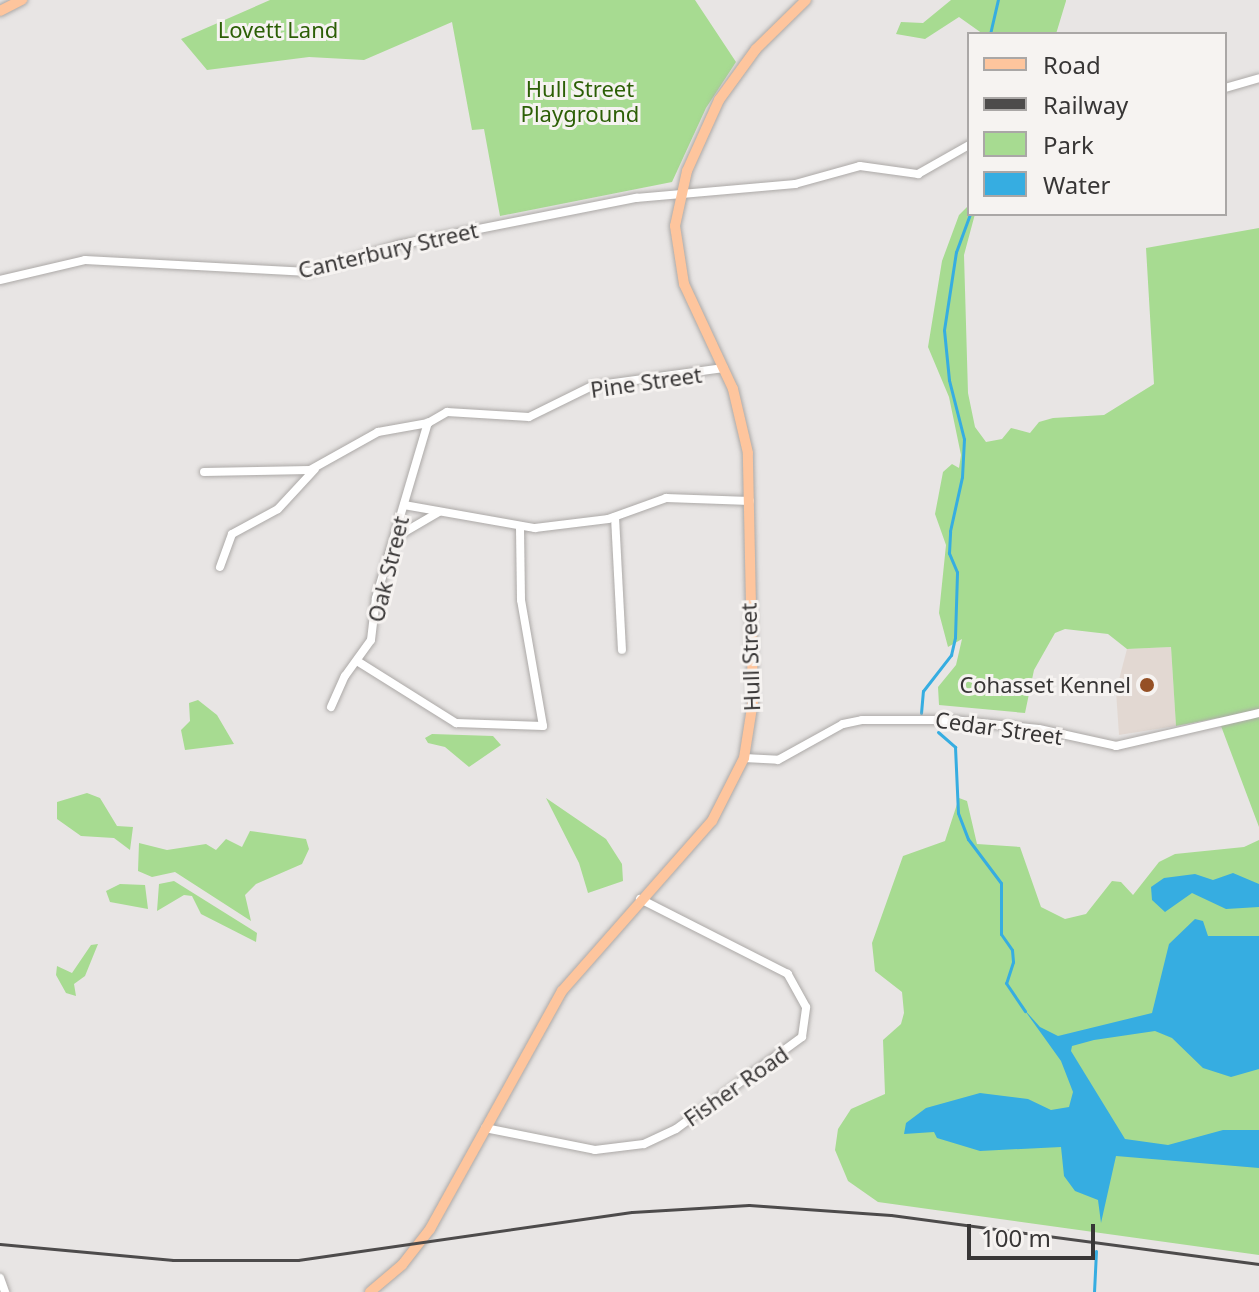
<!DOCTYPE html>
<style>
body{margin:0}
#map{position:relative;width:1259px;height:1292px;overflow:hidden;background:#e8e5e4;font-family:"Noto Sans",sans-serif}
div>[style]{position:absolute}
.built>*{inset:0;background:#e2d8d2}
.green>*{inset:0;background:#a7db91}
.water>*{inset:0;background:#36ade1}
.stream>*{height:3px;margin:-1.5px;padding:0 1.5px;transform-origin:1.5px;border-radius:1.5px;background:#36ade1}
.roads{filter:drop-shadow(0 0 2px #aca9a7) drop-shadow(0 0 2px #aca9a7)}
.minor>*{height:8px;margin:-4px;padding:0 4px;transform-origin:4px;border-radius:4px;background:#fff}
.major>*{height:10px;margin:-5px;padding:0 5px;transform-origin:5px;border-radius:5px;background:#fec59d}
.rail>*{height:3px;margin:-1.5px;padding:0 1.5px;transform-origin:1.5px;border-radius:1.5px;background:#4d4b4b}
.dots>*{width:22px;height:22px;translate:-50% -50%;box-sizing:border-box;border:4px solid #f6f3f1;border-radius:50%}
span{translate:-50% -50%;white-space:nowrap;text-align:center;line-height:1.15;-webkit-text-stroke:6px #f6f3f1;paint-order:stroke}
.park-label{font-size:22px;color:#2c5f06}
.street-label{font-size:22px;color:#383636}
.poi-label{font-size:22px;color:#383636}
.right{translate:-100% -50%;text-align:right}
.legend{position:absolute;left:967px;top:32px;width:260px;height:184px;box-sizing:border-box;background:#f6f3f1;border:2px solid #aaa7a6;margin:0;padding:10px 14px;list-style:none;font-size:24px;color:#383636}
.legend li{display:flex;align-items:center;gap:16px;height:40px}
.legend b{width:40px;border:2px solid #aaa7a6}
.scale{position:absolute;left:967px;top:1224px;width:128px;height:36px;box-sizing:border-box;border:4px solid #383636;border-top:0;padding-left:10px;font-size:24px;line-height:28px;white-space:nowrap;color:#383636;-webkit-text-stroke:6px #f6f3f1;paint-order:stroke}
</style>
<div id="map">
<div class="built">
<i style="clip-path:polygon(1171px 647px,1176px 726px,1119px 735px,1116px 691px,1127px 649px)"></i>
</div>
<div class="green">
<i style="clip-path:polygon(270px 0,695px 0,736px 62px,706px 108px,672px 182px,500px 216px,484px 129px,472px 130px,452px 22px,364px 60px,309px 57px,207px 70px,181px 39px)"></i>
<i style="clip-path:polygon(951px 0,1066px 0,1066px 1px,1056px 34px,983px 34px,959px 17px,925px 39px,896px 34px,901px 22px,923px 23px)"></i>
<i style="clip-path:polygon(969px 205px,969px 214px,975px 214px,964px 255px,968px 393px,975px 427px,986px 442px,1002px 439px,1011px 428px,1030px 433px,1039px 422px,1053px 418px,1104px 415px,1154px 384px,1146px 248px,1259px 228px,1259px 827px,1218px 718px,1176px 726px,1171px 647px,1127px 649px,1108px 634px,1065px 629px,1055px 633px,1034px 670px,1025px 713px,939px 705px,938px 687px,956px 665px,962px 639px,948px 647px,939px 613px,946px 545px,935px 514px,943px 472px,952px 464px,959px 468px,961px 455px,949px 397px,928px 347px,942px 261px,959px 215px)"></i>
<i style="clip-path:polygon(198px 700px,217px 715px,234px 744px,185px 750px,181px 730px,190px 721px,189px 703px)"></i>
<i style="clip-path:polygon(432px 734px,493px 736px,501px 745px,469px 767px,445px 747px,428px 743px,425px 738px)"></i>
<i style="clip-path:polygon(87px 793px,100px 798px,117px 826px,133px 827px,130px 850px,114px 838px,81px 836px,57px 819px,57px 802px)"></i>
<i style="clip-path:polygon(546px 798px,606px 839px,622px 864px,623px 881px,588px 893px,579px 863px)"></i>
<i style="clip-path:polygon(959px 798px,967px 801px,977px 844px,1020px 847px,1041px 907px,1065px 919px,1086px 914px,1112px 881px,1121px 882px,1133px 895px,1159px 862px,1175px 854px,1244px 847px,1259px 840px,1259px 1255px,878px 1202px,848px 1181px,835px 1150px,838px 1129px,851px 1109px,885px 1094px,883px 1040px,901px 1024px,904px 1013px,902px 992px,875px 971px,872px 943px,903px 856px,945px 841px)"></i>
<i style="clip-path:polygon(250px 831px,306px 839px,309px 849px,302px 864px,256px 884px,245px 895px,251px 921px,175px 872px,152px 877px,138px 871px,139px 843px,167px 850px,206px 844px,216px 850px,226px 839px,242px 847px)"></i>
<i style="clip-path:polygon(174px 881px,257px 933px,256px 942px,201px 914px,192px 896px,184px 895px,157px 911px,159px 884px)"></i>
<i style="clip-path:polygon(120px 884px,145px 885px,148px 909px,110px 902px,106px 891px)"></i>
<i style="clip-path:polygon(98px 944px,85px 976px,74px 984px,76px 996px,66px 993px,56px 975px,57px 966px,72px 973px,91px 945px)"></i>
</div>
<div class="water">
<i style="clip-path:polygon(1233px 873px,1259px 884px,1259px 907px,1226px 909px,1192px 893px,1165px 912px,1152px 900px,1151px 887px,1164px 878px,1195px 874px,1213px 880px)"></i>
<i style="clip-path:polygon(1195px 919px,1203px 921px,1208px 936px,1259px 936px,1259px 1069px,1231px 1077px,1203px 1068px,1172px 1038px,1155px 1031px,1094px 1040px,1072px 1046px,1071px 1051px,1125px 1139px,1168px 1145px,1223px 1130px,1259px 1130px,1259px 1168px,1116px 1156px,1101px 1223px,1098px 1200px,1075px 1191px,1064px 1176px,1061px 1147px,980px 1151px,937px 1138px,934px 1132px,904px 1134px,906px 1123px,926px 1108px,980px 1093px,1028px 1099px,1051px 1110px,1069px 1107px,1073px 1092px,1061px 1061px,1023px 1008px,1040px 1027px,1058px 1036px,1152px 1013px,1169px 944px)"></i>
</div>
<div class="stream">
<i style="left:990px;top:34px;width:35px;rotate:-77deg"></i>
<i style="left:969px;top:136px;width:16px;rotate:-90deg"></i>
<i style="left:921px;top:713px;width:22px;rotate:-85deg"></i>
<i style="left:923px;top:691px;width:46px;rotate:-52.1deg"></i>
<i style="left:951px;top:655px;width:18px;rotate:-77deg"></i>
<i style="left:955px;top:637px;width:65px;rotate:-88.2deg"></i>
<i style="left:957px;top:572px;width:21px;rotate:-113deg"></i>
<i style="left:949px;top:553px;width:22px;rotate:-87deg"></i>
<i style="left:950px;top:531px;width:55px;rotate:-77.5deg"></i>
<i style="left:962px;top:477px;width:38px;rotate:-87deg"></i>
<i style="left:964px;top:439px;width:61px;rotate:-104.3deg"></i>
<i style="left:949px;top:380px;width:50px;rotate:-95.7deg"></i>
<i style="left:944px;top:330px;width:79px;rotate:-81.3deg"></i>
<i style="left:956px;top:252px;width:40px;rotate:-69.8deg"></i>
<i style="left:938px;top:732px;width:23px;rotate:41deg"></i>
<i style="left:955px;top:747px;width:66px;rotate:87.4deg"></i>
<i style="left:958px;top:813px;width:28px;rotate:69deg"></i>
<i style="left:968px;top:839px;width:55px;rotate:53.1deg"></i>
<i style="left:1001px;top:883px;width:51px;rotate:90deg"></i>
<i style="left:1001px;top:934px;width:19px;rotate:55deg"></i>
<i style="left:1012px;top:950px;width:12px;rotate:85deg"></i>
<i style="left:1013px;top:962px;width:22px;rotate:108deg"></i>
<i style="left:1006px;top:983px;width:34px;rotate:56deg"></i>
<i style="left:1094px;top:1292px;width:41px;rotate:-87.2deg"></i>
</div>
<div class="roads">
<div class="minor">
<i style="left:1225px;top:88px;width:35px;rotate:-16deg"></i>
<i style="left:0;top:280px;width:87px;rotate:-13.2deg"></i>
<i style="left:85px;top:260px;width:224px;rotate:3.1deg"></i>
<i style="left:309px;top:272px;width:93px;rotate:-16.9deg"></i>
<i style="left:398px;top:245px;width:243px;rotate:-11.2deg"></i>
<i style="left:636px;top:198px;width:160px;rotate:-5deg"></i>
<i style="left:795px;top:184px;width:67px;rotate:-15.5deg"></i>
<i style="left:860px;top:166px;width:59px;rotate:7.9deg"></i>
<i style="left:918px;top:174px;width:59px;rotate:-29.6deg"></i>
<i style="left:204px;top:472px;width:106px;rotate:-1.1deg"></i>
<i style="left:310px;top:470px;width:78px;rotate:-29.2deg"></i>
<i style="left:378px;top:432px;width:51px;rotate:-10.2deg"></i>
<i style="left:428px;top:423px;width:22px;rotate:-30deg"></i>
<i style="left:447px;top:412px;width:82px;rotate:3.5deg"></i>
<i style="left:529px;top:417px;width:70px;rotate:-26.2deg"></i>
<i style="left:592px;top:386px;width:133px;rotate:-7.8deg"></i>
<i style="left:404px;top:505px;width:133px;rotate:10deg"></i>
<i style="left:535px;top:528px;width:74px;rotate:-7deg"></i>
<i style="left:608px;top:519px;width:62px;rotate:-19.9deg"></i>
<i style="left:666px;top:498px;width:84px;rotate:2deg"></i>
<i style="left:615px;top:517px;width:133px;rotate:87deg"></i>
<i style="left:396px;top:537px;width:50px;rotate:-30.2deg"></i>
<i style="left:220px;top:567px;width:35px;rotate:-70deg"></i>
<i style="left:232px;top:534px;width:52px;rotate:-28.5deg"></i>
<i style="left:278px;top:509px;width:54px;rotate:-47.2deg"></i>
<i style="left:357px;top:661px;width:117px;rotate:32.1deg"></i>
<i style="left:456px;top:723px;width:87px;rotate:2deg"></i>
<i style="left:543px;top:726px;width:128px;rotate:-99.9deg"></i>
<i style="left:521px;top:600px;width:72px;rotate:-90.8deg"></i>
<i style="left:331px;top:707px;width:34px;rotate:-66deg"></i>
<i style="left:345px;top:676px;width:44px;rotate:-54.2deg"></i>
<i style="left:371px;top:640px;width:42px;rotate:-83.2deg"></i>
<i style="left:376px;top:598px;width:183px;rotate:-73.5deg"></i>
<i style="left:744px;top:758px;width:34px;rotate:3deg"></i>
<i style="left:778px;top:760px;width:74px;rotate:-29deg"></i>
<i style="left:843px;top:724px;width:19px;rotate:-12deg"></i>
<i style="left:862px;top:720px;width:91px"></i>
<i style="left:953px;top:720px;width:86px;rotate:6deg"></i>
<i style="left:1039px;top:729px;width:79px;rotate:12.4deg"></i>
<i style="left:1116px;top:746px;width:147px;rotate:-13deg"></i>
<i style="left:485px;top:1128px;width:112px;rotate:11.3deg"></i>
<i style="left:595px;top:1150px;width:49px;rotate:-7deg"></i>
<i style="left:644px;top:1144px;width:35px;rotate:-25deg"></i>
<i style="left:676px;top:1129px;width:156px;rotate:-36.1deg"></i>
<i style="left:802px;top:1037px;width:30px;rotate:-82deg"></i>
<i style="left:806px;top:1007px;width:38px;rotate:-119deg"></i>
<i style="left:788px;top:974px;width:166px;rotate:-153.1deg"></i>
<i style="left:0;top:1278px;width:15px;rotate:70deg"></i>
</div>
<div class="major">
<i style="left:0;top:11px;width:25px;rotate:-27deg"></i>
<i style="left:370px;top:1292px;width:42px;rotate:-40.2deg"></i>
<i style="left:402px;top:1265px;width:46px;rotate:-52.1deg"></i>
<i style="left:430px;top:1229px;width:272px;rotate:-61deg"></i>
<i style="left:562px;top:991px;width:227px;rotate:-48.6deg"></i>
<i style="left:712px;top:821px;width:71px;rotate:-63.1deg"></i>
<i style="left:744px;top:758px;width:58px;rotate:-81deg"></i>
<i style="left:753px;top:701px;width:248px;rotate:-91.2deg"></i>
<i style="left:748px;top:453px;width:66px;rotate:-103.2deg"></i>
<i style="left:733px;top:389px;width:116px;rotate:-115deg"></i>
<i style="left:684px;top:284px;width:59px;rotate:-98.8deg"></i>
<i style="left:675px;top:226px;width:56px;rotate:-77.7deg"></i>
<i style="left:687px;top:171px;width:78px;rotate:-65.7deg"></i>
<i style="left:719px;top:100px;width:63px;rotate:-54deg"></i>
<i style="left:756px;top:49px;width:70px;rotate:-44.4deg"></i>
</div>
</div>
<div class="rail">
<i style="left:0;top:1244px;width:174px;rotate:5.3deg"></i>
<i style="left:173px;top:1260px;width:125px"></i>
<i style="left:298px;top:1260px;width:337px;rotate:-8.2deg"></i>
<i style="left:632px;top:1212px;width:117px;rotate:-3.4deg"></i>
<i style="left:749px;top:1205px;width:142px;rotate:4deg"></i>
<i style="left:891px;top:1215px;width:371px;rotate:7.6deg"></i>
</div>
<div class="dots">
<i style="left:1147px;top:685px;background:#955025"></i>
</div>
<div class="park-label">
<span style="left:278px;top:30px">Lovett Land</span>
<span style="left:580px;top:101px">Hull Street<br>Playground</span>
</div>
<div class="street-label">
<span style="left:388px;top:250px;rotate:-13deg">Canterbury Street</span>
<span style="left:646px;top:382px;rotate:-8deg">Pine Street</span>
<span style="left:388px;top:569px;rotate:-76deg">Oak Street</span>
<span style="left:750px;top:657px;rotate:-92deg">Hull Street</span>
<span style="left:999px;top:728px;rotate:8deg">Cedar Street</span>
<span style="left:736px;top:1086px;rotate:-35deg">Fisher Road</span>
</div>
<div class="poi-label">
<span class="right" style="left:1131px;top:685px">Cohasset Kennel</span>
</div>
<ul class="legend">
<li><b style="height:10px;background:#fec59d"></b>Road</li>
<li><b style="height:10px;background:#4d4b4b"></b>Railway</li>
<li><b style="height:22px;background:#a7db91"></b>Park</li>
<li><b style="height:22px;background:#36ade1"></b>Water</li>
</ul>
<div class="scale">100 m</div>
</div>
